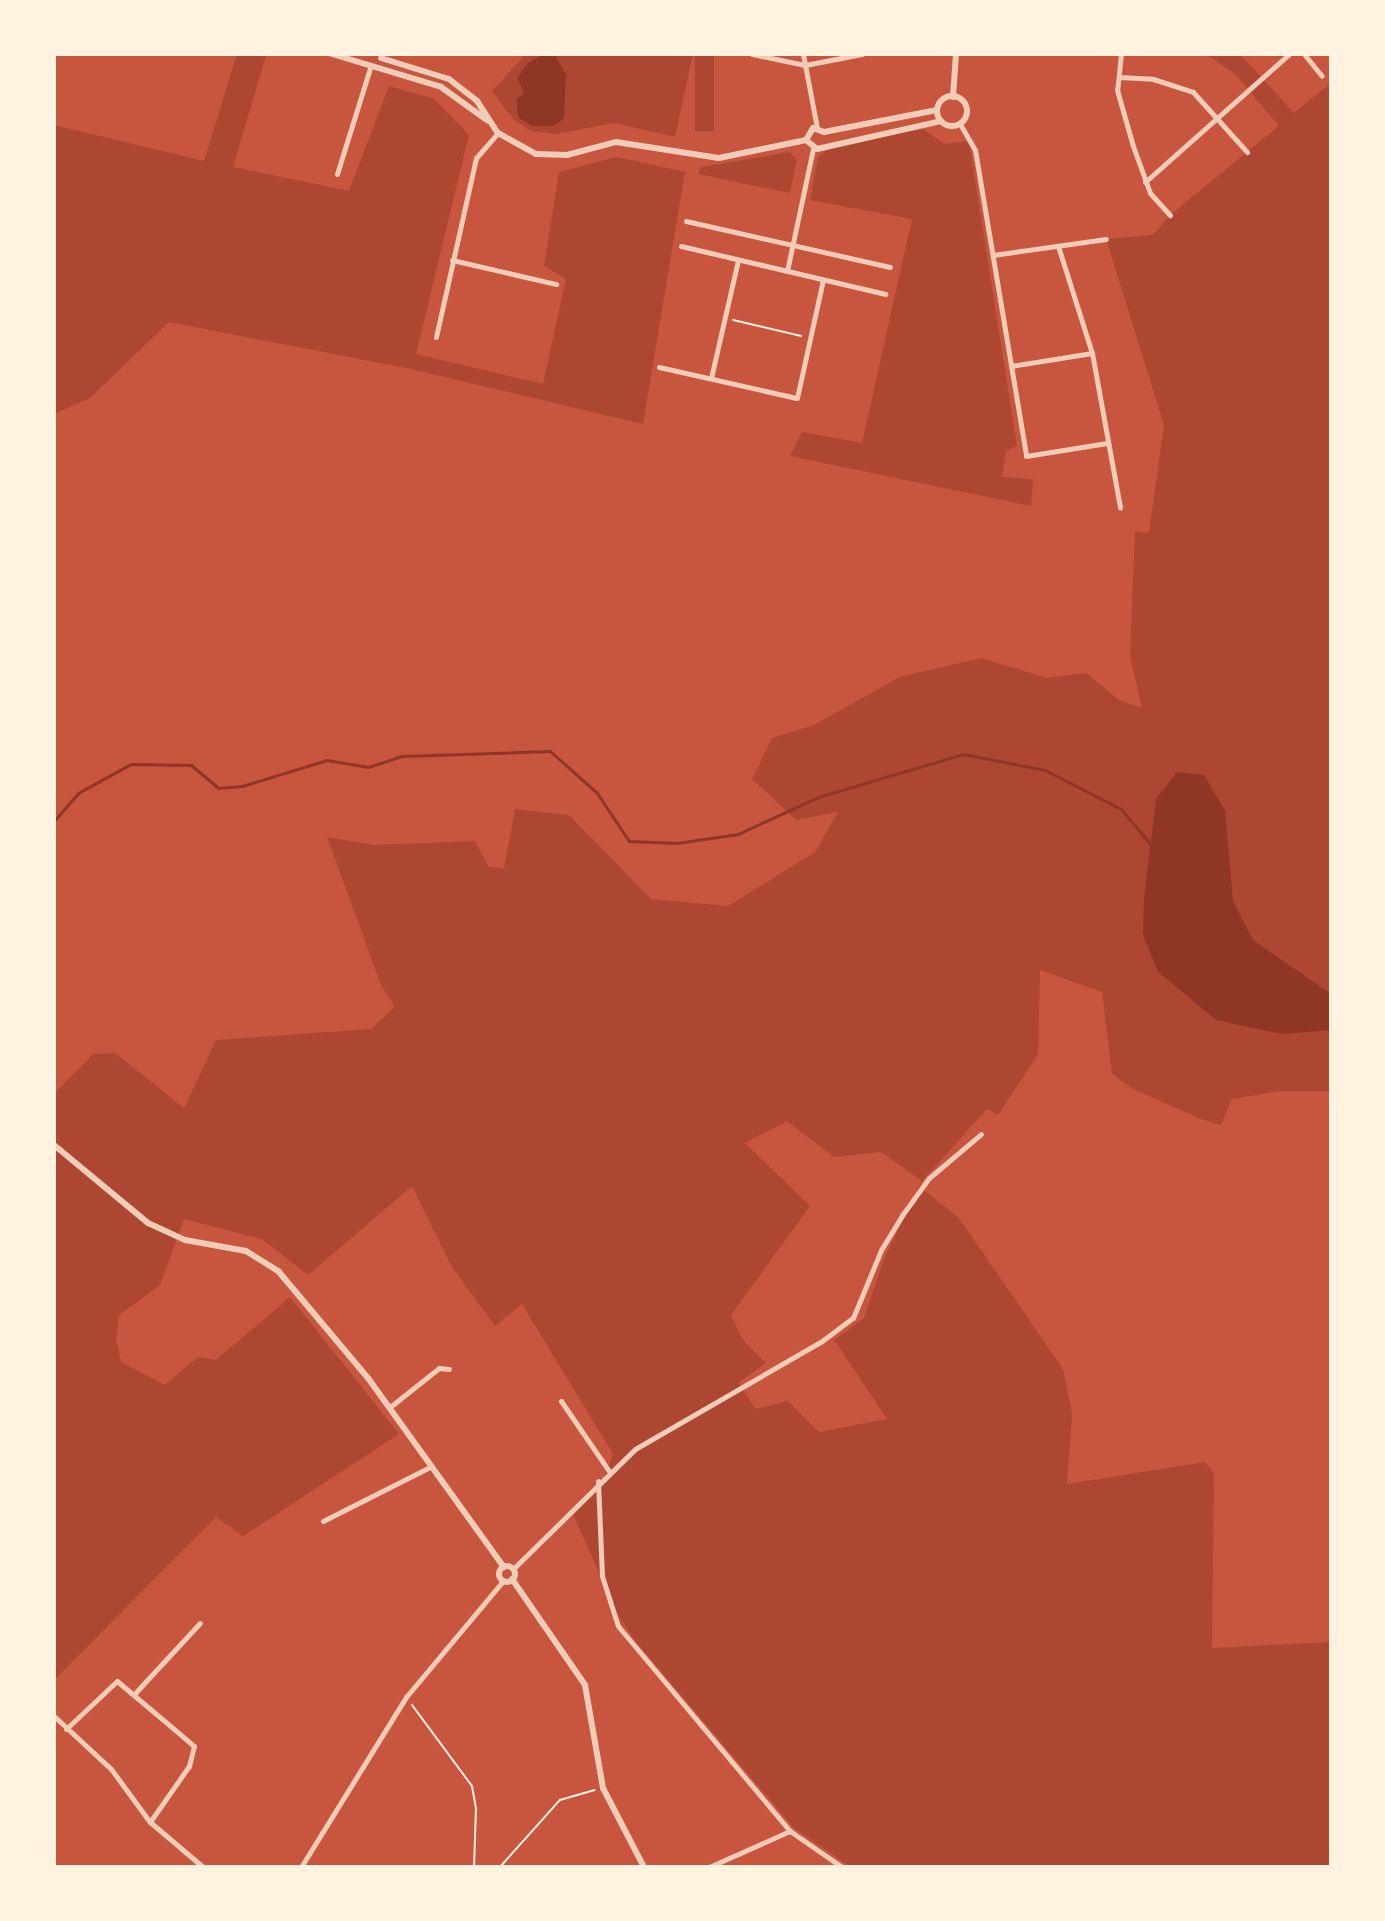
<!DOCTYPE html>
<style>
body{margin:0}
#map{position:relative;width:1385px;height:1921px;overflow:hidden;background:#c8553d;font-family:"Titillium Web",sans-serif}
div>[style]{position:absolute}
.green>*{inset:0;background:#ae4732;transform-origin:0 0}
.water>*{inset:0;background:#8f3625}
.stream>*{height:3px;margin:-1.5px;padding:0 1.5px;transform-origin:1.5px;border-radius:1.5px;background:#8f3625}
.path>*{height:2px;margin:-1px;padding:0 1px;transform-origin:1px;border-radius:1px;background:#fff3e0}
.minor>*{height:5px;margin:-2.5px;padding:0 2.5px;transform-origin:2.5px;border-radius:2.5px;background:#f1ccb7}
.tertiary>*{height:6px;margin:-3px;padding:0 3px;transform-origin:3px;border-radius:3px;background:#f1ccb7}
.tertiary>.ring{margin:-3px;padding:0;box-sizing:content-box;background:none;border:6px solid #f1ccb7;border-radius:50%}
span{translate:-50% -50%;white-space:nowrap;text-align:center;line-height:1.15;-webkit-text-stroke:8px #fff3e0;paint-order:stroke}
.frame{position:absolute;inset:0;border:56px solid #fff3e0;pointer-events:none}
</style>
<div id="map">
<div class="green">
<i style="clip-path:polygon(237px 54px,266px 55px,233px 167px,349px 191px,389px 86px,434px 99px,469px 135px,416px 354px,543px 384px,566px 279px,544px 266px,559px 172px,616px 157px,685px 172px,643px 424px,411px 369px,169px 322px,90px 398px,54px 414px,54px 125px,204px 161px)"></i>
<i style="clip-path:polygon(526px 54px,693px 54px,675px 137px,615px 123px,556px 134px,531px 131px,514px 120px,492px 91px)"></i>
<i style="left:695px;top:54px;width:19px;height:77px"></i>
<i style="clip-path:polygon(1206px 54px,1240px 54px,1294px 113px,1331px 83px,1331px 1091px,1280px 1091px,1232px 1099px,1221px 1125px,1201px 1119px,1133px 1089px,1112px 1074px,1102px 992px,1040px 970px,1038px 1054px,998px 1115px,987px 1109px,922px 1181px,881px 1152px,834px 1157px,787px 1121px,745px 1143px,810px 1206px,731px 1315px,742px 1339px,766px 1363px,738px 1383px,756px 1409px,788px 1401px,819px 1432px,887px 1419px,834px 1340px,864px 1318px,884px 1259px,919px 1186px,959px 1218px,1063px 1369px,1072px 1414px,1067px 1484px,1205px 1462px,1214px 1473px,1212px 1648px,1331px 1642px,1331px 1867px,851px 1867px,794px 1828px,636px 1642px,616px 1612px,573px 1514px,604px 1479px,613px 1454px,522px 1304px,495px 1326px,452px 1267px,412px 1186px,308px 1275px,262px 1239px,184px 1219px,160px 1285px,119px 1315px,116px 1338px,121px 1362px,165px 1385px,198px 1357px,216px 1360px,290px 1297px,399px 1434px,243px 1536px,216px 1517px,54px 1680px,54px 1094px,93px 1054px,115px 1053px,184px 1108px,216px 1040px,371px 1029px,395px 1007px,381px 985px,327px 837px,374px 845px,475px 841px,489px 867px,504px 868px,515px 809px,569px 815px,651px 899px,728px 906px,815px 852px,838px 812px,796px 820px,752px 779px,772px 738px,814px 725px,900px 677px,981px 658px,1047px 678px,1086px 673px,1119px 700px,1142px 708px,1130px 656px,1135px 531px,1149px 533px,1164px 425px,1106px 239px,1153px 235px,1170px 215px,1279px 126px,1235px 74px)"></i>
<i style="clip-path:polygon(924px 129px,944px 144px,969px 141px,1017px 446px,1006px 451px,1002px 477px,1033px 479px,1031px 506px,790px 456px,802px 432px,862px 443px,912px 219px,810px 200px,818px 157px,831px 146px)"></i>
<i style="clip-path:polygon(790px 152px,797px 160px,790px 193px,698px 174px,701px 167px)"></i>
</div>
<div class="water">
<i style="clip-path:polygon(542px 55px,555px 55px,566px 75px,564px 118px,554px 126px,532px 126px,519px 118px,517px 110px,517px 99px,524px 93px,517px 78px,528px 63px)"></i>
<i style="clip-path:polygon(1177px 772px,1204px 775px,1225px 810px,1233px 901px,1253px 940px,1331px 994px,1331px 1030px,1282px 1034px,1216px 1020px,1158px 972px,1143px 934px,1144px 899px,1156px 799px)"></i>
</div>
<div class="stream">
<i style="left:54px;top:821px;width:37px;rotate:-49deg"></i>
<i style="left:78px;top:793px;width:60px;rotate:-28.7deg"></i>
<i style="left:131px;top:764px;width:60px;rotate:1deg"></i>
<i style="left:191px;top:765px;width:35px;rotate:40deg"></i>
<i style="left:218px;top:788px;width:24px;rotate:-5deg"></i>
<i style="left:242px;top:786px;width:89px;rotate:-17deg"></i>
<i style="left:327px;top:760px;width:42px;rotate:9.7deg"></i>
<i style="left:368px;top:767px;width:36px;rotate:-18deg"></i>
<i style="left:402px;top:756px;width:148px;rotate:-1.9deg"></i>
<i style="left:550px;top:751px;width:63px;rotate:41.8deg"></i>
<i style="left:597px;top:793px;width:58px;rotate:56.3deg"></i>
<i style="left:629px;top:841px;width:48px;rotate:2.4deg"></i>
<i style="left:677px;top:843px;width:62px;rotate:-8.4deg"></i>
<i style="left:738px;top:834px;width:88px;rotate:-24.8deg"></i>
<i style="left:818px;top:797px;width:151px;rotate:-16.5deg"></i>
<i style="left:963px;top:754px;width:84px;rotate:11deg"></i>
<i style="left:1045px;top:770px;width:85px;rotate:27.2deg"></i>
<i style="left:1121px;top:809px;width:50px;rotate:49.9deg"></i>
</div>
<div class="path">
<i style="left:733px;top:320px;width:70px;rotate:13.2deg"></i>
<i style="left:412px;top:1705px;width:101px;rotate:53.5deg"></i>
<i style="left:472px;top:1786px;width:22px;rotate:80deg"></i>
<i style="left:476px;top:1808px;width:59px;rotate:91.9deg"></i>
<i style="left:500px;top:1867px;width:90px;rotate:-48.2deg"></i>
<i style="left:560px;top:1800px;width:36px;rotate:-16deg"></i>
</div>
<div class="minor">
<i style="left:752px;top:54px;width:54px;rotate:11.7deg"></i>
<i style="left:805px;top:65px;width:58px;rotate:-10.9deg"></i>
<i style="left:803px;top:54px;width:75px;rotate:79.3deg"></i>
<i style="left:1121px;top:54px;width:36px;rotate:96deg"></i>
<i style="left:1117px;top:90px;width:58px;rotate:74.1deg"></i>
<i style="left:1133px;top:146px;width:50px;rotate:70.1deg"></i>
<i style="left:1150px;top:193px;width:30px;rotate:48deg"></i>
<i style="left:1304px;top:54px;width:28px;rotate:51deg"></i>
<i style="left:1119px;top:77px;width:34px;rotate:3deg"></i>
<i style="left:1153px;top:79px;width:42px;rotate:18deg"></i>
<i style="left:1193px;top:92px;width:81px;rotate:48deg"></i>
<i style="left:960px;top:124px;width:30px;rotate:60deg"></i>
<i style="left:975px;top:150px;width:310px;rotate:80.5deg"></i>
<i style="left:1026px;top:456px;width:82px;rotate:-9.1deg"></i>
<i style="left:337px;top:174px;width:111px;rotate:-72.7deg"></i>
<i style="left:1145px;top:182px;width:193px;rotate:-41.6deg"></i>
<i style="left:686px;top:221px;width:209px;rotate:12.7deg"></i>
<i style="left:681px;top:246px;width:210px;rotate:13.2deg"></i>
<i style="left:1058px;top:246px;width:112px;rotate:72.4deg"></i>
<i style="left:1092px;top:353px;width:157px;rotate:79.7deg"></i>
<i style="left:993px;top:255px;width:114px;rotate:-8.1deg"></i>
<i style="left:452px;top:260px;width:107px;rotate:13deg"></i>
<i style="left:787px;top:271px;width:125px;rotate:-78deg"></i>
<i style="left:436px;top:337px;width:183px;rotate:-77.4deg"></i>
<i style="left:476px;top:158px;width:33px;rotate:-49deg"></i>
<i style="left:1011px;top:366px;width:82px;rotate:-9.1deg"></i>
<i style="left:659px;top:367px;width:141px;rotate:12.7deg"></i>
<i style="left:797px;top:398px;width:121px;rotate:-77.6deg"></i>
<i style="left:711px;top:378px;width:121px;rotate:-77.1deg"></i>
<i style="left:561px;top:1401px;width:85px;rotate:55.6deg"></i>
<i style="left:390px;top:1407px;width:63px;rotate:-38.5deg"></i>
<i style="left:439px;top:1368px;width:10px;rotate:6deg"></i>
<i style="left:598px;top:1481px;width:95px;rotate:87.6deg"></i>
<i style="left:602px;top:1576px;width:52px;rotate:72.3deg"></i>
<i style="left:618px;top:1626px;width:268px;rotate:50deg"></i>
<i style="left:790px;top:1831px;width:63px;rotate:34.7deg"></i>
<i style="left:323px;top:1521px;width:122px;rotate:-26.8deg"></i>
<i style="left:513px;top:1569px;width:171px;rotate:-44.5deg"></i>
<i style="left:635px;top:1449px;width:216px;rotate:-30deg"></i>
<i style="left:822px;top:1341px;width:39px;rotate:-37deg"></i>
<i style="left:853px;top:1318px;width:74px;rotate:-67.6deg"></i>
<i style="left:881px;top:1250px;width:42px;rotate:-58.6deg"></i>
<i style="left:903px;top:1214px;width:44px;rotate:-54.2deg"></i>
<i style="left:929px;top:1178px;width:68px;rotate:-40.2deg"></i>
<i style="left:136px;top:1692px;width:94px;rotate:-47.2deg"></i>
<i style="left:54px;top:1716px;width:78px;rotate:42.9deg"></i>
<i style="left:111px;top:1769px;width:66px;rotate:53.7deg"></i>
<i style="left:150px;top:1822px;width:70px;rotate:40.3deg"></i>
<i style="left:66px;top:1729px;width:70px;rotate:-43.3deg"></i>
<i style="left:117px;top:1681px;width:101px;rotate:40.2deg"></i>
<i style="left:194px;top:1746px;width:21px;rotate:104deg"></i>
<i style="left:189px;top:1766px;width:68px;rotate:124.9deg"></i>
<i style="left:301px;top:1867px;width:200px;rotate:-58.3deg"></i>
<i style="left:406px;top:1697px;width:151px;rotate:-50.1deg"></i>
<i style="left:709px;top:1867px;width:89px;rotate:-24deg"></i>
</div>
<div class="tertiary">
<i style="left:332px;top:54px;width:114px;rotate:16.8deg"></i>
<i style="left:441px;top:87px;width:57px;rotate:35.7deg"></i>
<i style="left:381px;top:58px;width:71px;rotate:17.2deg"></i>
<i style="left:449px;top:79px;width:36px;rotate:38deg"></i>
<i style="left:477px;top:101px;width:38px;rotate:57deg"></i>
<i style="left:498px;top:133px;width:43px;rotate:28.9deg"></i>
<i style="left:536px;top:154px;width:31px;rotate:2deg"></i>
<i style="left:567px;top:155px;width:51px;rotate:-14.9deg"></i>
<i style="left:616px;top:142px;width:104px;rotate:8.8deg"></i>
<i style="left:719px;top:158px;width:89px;rotate:-11.7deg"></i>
<i class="ring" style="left:937px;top:96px;width:24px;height:24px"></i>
<i style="left:953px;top:97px;width:43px;rotate:-86deg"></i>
<i style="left:824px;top:132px;width:115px;rotate:-11deg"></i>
<i style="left:806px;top:140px;width:14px;rotate:39deg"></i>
<i style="left:817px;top:149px;width:127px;rotate:-12.7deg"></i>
<i style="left:806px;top:140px;width:14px;rotate:-60deg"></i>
<i style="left:813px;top:128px;width:12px;rotate:20deg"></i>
<i style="left:54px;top:1145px;width:122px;rotate:39.7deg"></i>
<i style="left:148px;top:1223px;width:41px;rotate:24.7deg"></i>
<i style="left:185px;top:1240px;width:62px;rotate:10.2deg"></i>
<i style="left:246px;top:1251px;width:39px;rotate:32deg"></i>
<i style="left:279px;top:1272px;width:138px;rotate:50deg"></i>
<i style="left:368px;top:1378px;width:233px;rotate:54.3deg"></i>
<i class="ring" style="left:499px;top:1566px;width:10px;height:10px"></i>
<i style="left:512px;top:1579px;width:129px;rotate:55.4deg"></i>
<i style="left:585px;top:1685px;width:105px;rotate:80.1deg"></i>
<i style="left:603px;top:1788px;width:89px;rotate:62.6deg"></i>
</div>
<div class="frame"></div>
</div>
